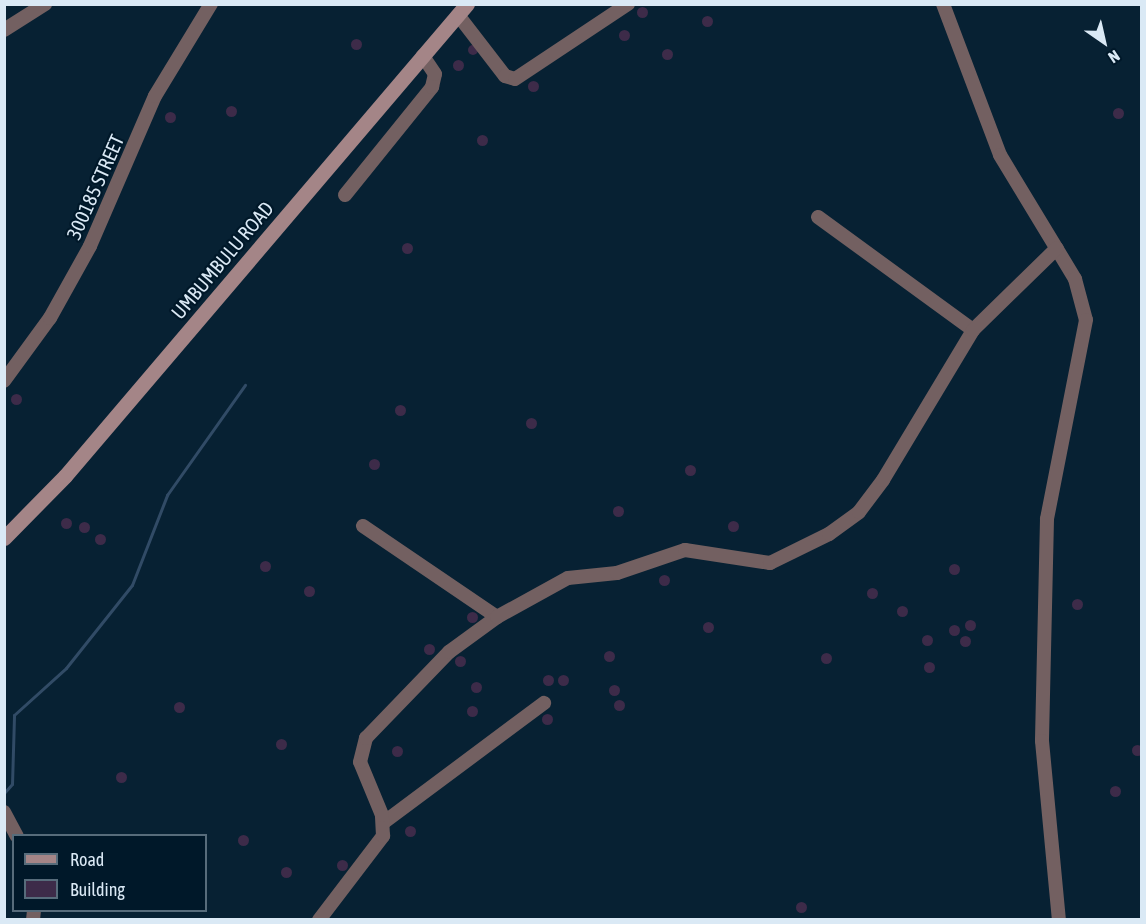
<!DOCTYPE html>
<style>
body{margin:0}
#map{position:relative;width:1146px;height:924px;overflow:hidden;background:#072133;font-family:"Asap Condensed",sans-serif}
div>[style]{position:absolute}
.stream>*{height:3px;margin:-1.5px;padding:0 1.5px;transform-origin:1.5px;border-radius:1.5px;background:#314b66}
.building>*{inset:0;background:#3d2b49}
.round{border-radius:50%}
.minor>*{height:14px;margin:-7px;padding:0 7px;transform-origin:7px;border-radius:7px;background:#736061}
.secondary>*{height:15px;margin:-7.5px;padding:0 7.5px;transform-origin:7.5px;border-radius:7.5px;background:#a48587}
span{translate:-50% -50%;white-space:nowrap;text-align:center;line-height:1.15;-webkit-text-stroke:4.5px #001829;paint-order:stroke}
.street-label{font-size:20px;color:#dae9f5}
.frame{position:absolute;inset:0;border:6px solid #dae9f5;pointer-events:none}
.legend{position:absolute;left:12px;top:834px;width:195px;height:78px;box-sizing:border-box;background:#001829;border:2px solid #576c7b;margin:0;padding:8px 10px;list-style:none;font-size:18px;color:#dae9f5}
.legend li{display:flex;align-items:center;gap:12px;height:30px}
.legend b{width:30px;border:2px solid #576c7b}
.north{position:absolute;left:1074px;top:12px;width:60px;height:60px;-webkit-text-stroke:4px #001829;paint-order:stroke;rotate:146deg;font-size:16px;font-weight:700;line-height:24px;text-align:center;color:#dae9f5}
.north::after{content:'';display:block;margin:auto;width:21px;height:27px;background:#dae9f5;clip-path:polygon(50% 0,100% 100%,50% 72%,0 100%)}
</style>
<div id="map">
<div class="stream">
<i style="left:4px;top:793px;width:12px;rotate:-48deg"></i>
<i style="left:12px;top:784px;width:69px;rotate:-88.3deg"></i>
<i style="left:14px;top:715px;width:70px;rotate:-42.1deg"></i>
<i style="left:66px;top:668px;width:106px;rotate:-51.5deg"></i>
<i style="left:132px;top:585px;width:97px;rotate:-68.7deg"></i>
<i style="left:167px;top:495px;width:135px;rotate:-54.7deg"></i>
</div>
<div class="building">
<i class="round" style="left:636.5px;top:6.5px;width:11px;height:11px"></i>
<i class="round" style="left:701.5px;top:15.5px;width:11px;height:11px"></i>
<i class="round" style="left:618.5px;top:29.5px;width:11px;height:11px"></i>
<i class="round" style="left:350.5px;top:38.5px;width:11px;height:11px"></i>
<i class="round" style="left:468px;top:45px;width:10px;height:10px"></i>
<i class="round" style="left:661.5px;top:48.5px;width:11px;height:11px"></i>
<i class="round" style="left:452.5px;top:59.5px;width:11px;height:11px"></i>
<i class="round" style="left:527.5px;top:80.5px;width:11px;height:11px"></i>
<i class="round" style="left:225.5px;top:105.5px;width:11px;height:11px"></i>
<i class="round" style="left:1112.5px;top:107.5px;width:11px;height:11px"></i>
<i class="round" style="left:164.5px;top:111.5px;width:11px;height:11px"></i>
<i class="round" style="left:476.5px;top:134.5px;width:11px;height:11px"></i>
<i class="round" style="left:401.5px;top:242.5px;width:11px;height:11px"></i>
<i class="round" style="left:10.5px;top:393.5px;width:11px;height:11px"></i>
<i class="round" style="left:394.5px;top:404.5px;width:11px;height:11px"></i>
<i class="round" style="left:525.5px;top:417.5px;width:11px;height:11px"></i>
<i class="round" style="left:368.5px;top:458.5px;width:11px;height:11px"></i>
<i class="round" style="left:684.5px;top:464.5px;width:11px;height:11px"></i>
<i class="round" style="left:612.5px;top:505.5px;width:11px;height:11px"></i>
<i class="round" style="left:60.5px;top:517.5px;width:11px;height:11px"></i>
<i class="round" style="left:727.5px;top:520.5px;width:11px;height:11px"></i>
<i class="round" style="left:78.5px;top:521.5px;width:11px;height:11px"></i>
<i class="round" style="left:94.5px;top:533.5px;width:11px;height:11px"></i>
<i class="round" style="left:259.5px;top:560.5px;width:11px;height:11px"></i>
<i class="round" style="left:948.5px;top:563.5px;width:11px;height:11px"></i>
<i class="round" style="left:658.5px;top:574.5px;width:11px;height:11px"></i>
<i class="round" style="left:303.5px;top:585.5px;width:11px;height:11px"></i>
<i class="round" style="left:866.5px;top:587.5px;width:11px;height:11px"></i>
<i class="round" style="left:1071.5px;top:598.5px;width:11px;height:11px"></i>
<i class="round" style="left:896.5px;top:605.5px;width:11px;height:11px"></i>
<i class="round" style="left:466.5px;top:611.5px;width:11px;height:11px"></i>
<i class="round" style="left:964.5px;top:619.5px;width:11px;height:11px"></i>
<i class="round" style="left:702.5px;top:621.5px;width:11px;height:11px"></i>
<i class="round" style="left:948.5px;top:624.5px;width:11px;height:11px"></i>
<i class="round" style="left:921.5px;top:634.5px;width:11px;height:11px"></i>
<i class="round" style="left:959.5px;top:635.5px;width:11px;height:11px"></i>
<i class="round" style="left:423.5px;top:643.5px;width:11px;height:11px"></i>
<i class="round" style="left:603.5px;top:650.5px;width:11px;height:11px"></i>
<i class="round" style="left:820.5px;top:652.5px;width:11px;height:11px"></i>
<i class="round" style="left:454.5px;top:655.5px;width:11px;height:11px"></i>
<i class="round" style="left:923.5px;top:661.5px;width:11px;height:11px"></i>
<i class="round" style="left:542.5px;top:674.5px;width:11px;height:11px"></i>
<i class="round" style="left:557.5px;top:674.5px;width:11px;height:11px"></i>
<i class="round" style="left:470.5px;top:681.5px;width:11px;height:11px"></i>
<i class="round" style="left:608.5px;top:684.5px;width:11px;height:11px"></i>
<i class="round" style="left:613.5px;top:699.5px;width:11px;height:11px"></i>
<i class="round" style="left:173.5px;top:701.5px;width:11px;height:11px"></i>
<i class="round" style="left:466.5px;top:705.5px;width:11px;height:11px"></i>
<i class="round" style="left:541.5px;top:713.5px;width:11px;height:11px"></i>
<i class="round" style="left:275.5px;top:738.5px;width:11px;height:11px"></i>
<i class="round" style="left:1131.5px;top:744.5px;width:11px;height:11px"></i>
<i class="round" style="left:391.5px;top:745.5px;width:11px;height:11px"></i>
<i class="round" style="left:115.5px;top:771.5px;width:11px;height:11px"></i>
<i class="round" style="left:1109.5px;top:785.5px;width:11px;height:11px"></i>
<i class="round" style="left:404.5px;top:825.5px;width:11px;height:11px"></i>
<i class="round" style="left:237.5px;top:834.5px;width:11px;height:11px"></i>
<i class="round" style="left:336.5px;top:859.5px;width:11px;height:11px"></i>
<i class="round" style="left:280.5px;top:866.5px;width:11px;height:11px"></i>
<i class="round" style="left:795.5px;top:901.5px;width:11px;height:11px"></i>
</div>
<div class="minor">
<i style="left:943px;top:4px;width:161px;rotate:69.3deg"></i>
<i style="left:1000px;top:155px;width:145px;rotate:58.8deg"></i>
<i style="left:1075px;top:279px;width:42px;rotate:75deg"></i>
<i style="left:1086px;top:320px;width:203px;rotate:101.1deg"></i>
<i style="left:1047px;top:519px;width:222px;rotate:91.3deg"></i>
<i style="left:1042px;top:741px;width:180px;rotate:84.6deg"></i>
<i style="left:458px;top:15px;width:77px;rotate:52.4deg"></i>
<i style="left:505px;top:76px;width:10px;rotate:17deg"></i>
<i style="left:515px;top:79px;width:136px;rotate:-33.6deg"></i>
<i style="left:4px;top:30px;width:49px;rotate:-32.4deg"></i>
<i style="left:345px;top:195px;width:139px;rotate:-51.1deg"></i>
<i style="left:432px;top:87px;width:13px;rotate:-77deg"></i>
<i style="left:435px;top:74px;width:22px;rotate:-124deg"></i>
<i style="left:818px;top:217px;width:192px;rotate:36.1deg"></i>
<i style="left:4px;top:381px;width:78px;rotate:-53.9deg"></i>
<i style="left:50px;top:318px;width:82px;rotate:-60.9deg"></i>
<i style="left:90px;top:246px;width:163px;rotate:-66.6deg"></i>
<i style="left:155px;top:96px;width:108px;rotate:-58.7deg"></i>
<i style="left:363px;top:526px;width:162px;rotate:34.2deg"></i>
<i style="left:4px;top:812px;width:27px;rotate:62deg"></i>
<i style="left:383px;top:823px;width:201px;rotate:-36.7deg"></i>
<i style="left:33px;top:920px;width:10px;rotate:-84deg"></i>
<i style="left:319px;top:920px;width:106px;rotate:-52.7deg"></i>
<i style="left:383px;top:836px;width:21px;rotate:-93deg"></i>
<i style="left:382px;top:815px;width:57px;rotate:-112.5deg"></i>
<i style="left:360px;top:762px;width:25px;rotate:-76deg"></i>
<i style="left:366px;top:738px;width:120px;rotate:-46deg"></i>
<i style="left:449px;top:652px;width:59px;rotate:-36.1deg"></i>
<i style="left:497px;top:617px;width:81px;rotate:-28.8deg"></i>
<i style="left:568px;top:578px;width:49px;rotate:-5.8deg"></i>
<i style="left:617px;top:573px;width:72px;rotate:-18.7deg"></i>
<i style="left:685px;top:550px;width:86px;rotate:8.7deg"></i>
<i style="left:770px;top:563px;width:66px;rotate:-26.2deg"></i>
<i style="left:829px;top:534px;width:37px;rotate:-36deg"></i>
<i style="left:859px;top:512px;width:40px;rotate:-53deg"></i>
<i style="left:883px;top:480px;width:175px;rotate:-59deg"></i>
<i style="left:973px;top:330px;width:117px;rotate:-44.3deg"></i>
</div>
<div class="secondary">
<i style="left:4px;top:538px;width:87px;rotate:-45.5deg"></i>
<i style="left:65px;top:476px;width:620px;rotate:-49.58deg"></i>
</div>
<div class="street-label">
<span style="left:95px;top:187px;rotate:-66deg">300185 STREET</span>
<span style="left:222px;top:260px;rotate:-50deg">UMBUMBULU ROAD</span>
</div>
<div class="frame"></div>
<ul class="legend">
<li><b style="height:8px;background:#a48587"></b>Road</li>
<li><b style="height:16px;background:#3d2b49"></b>Building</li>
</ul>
<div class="north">N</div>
</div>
